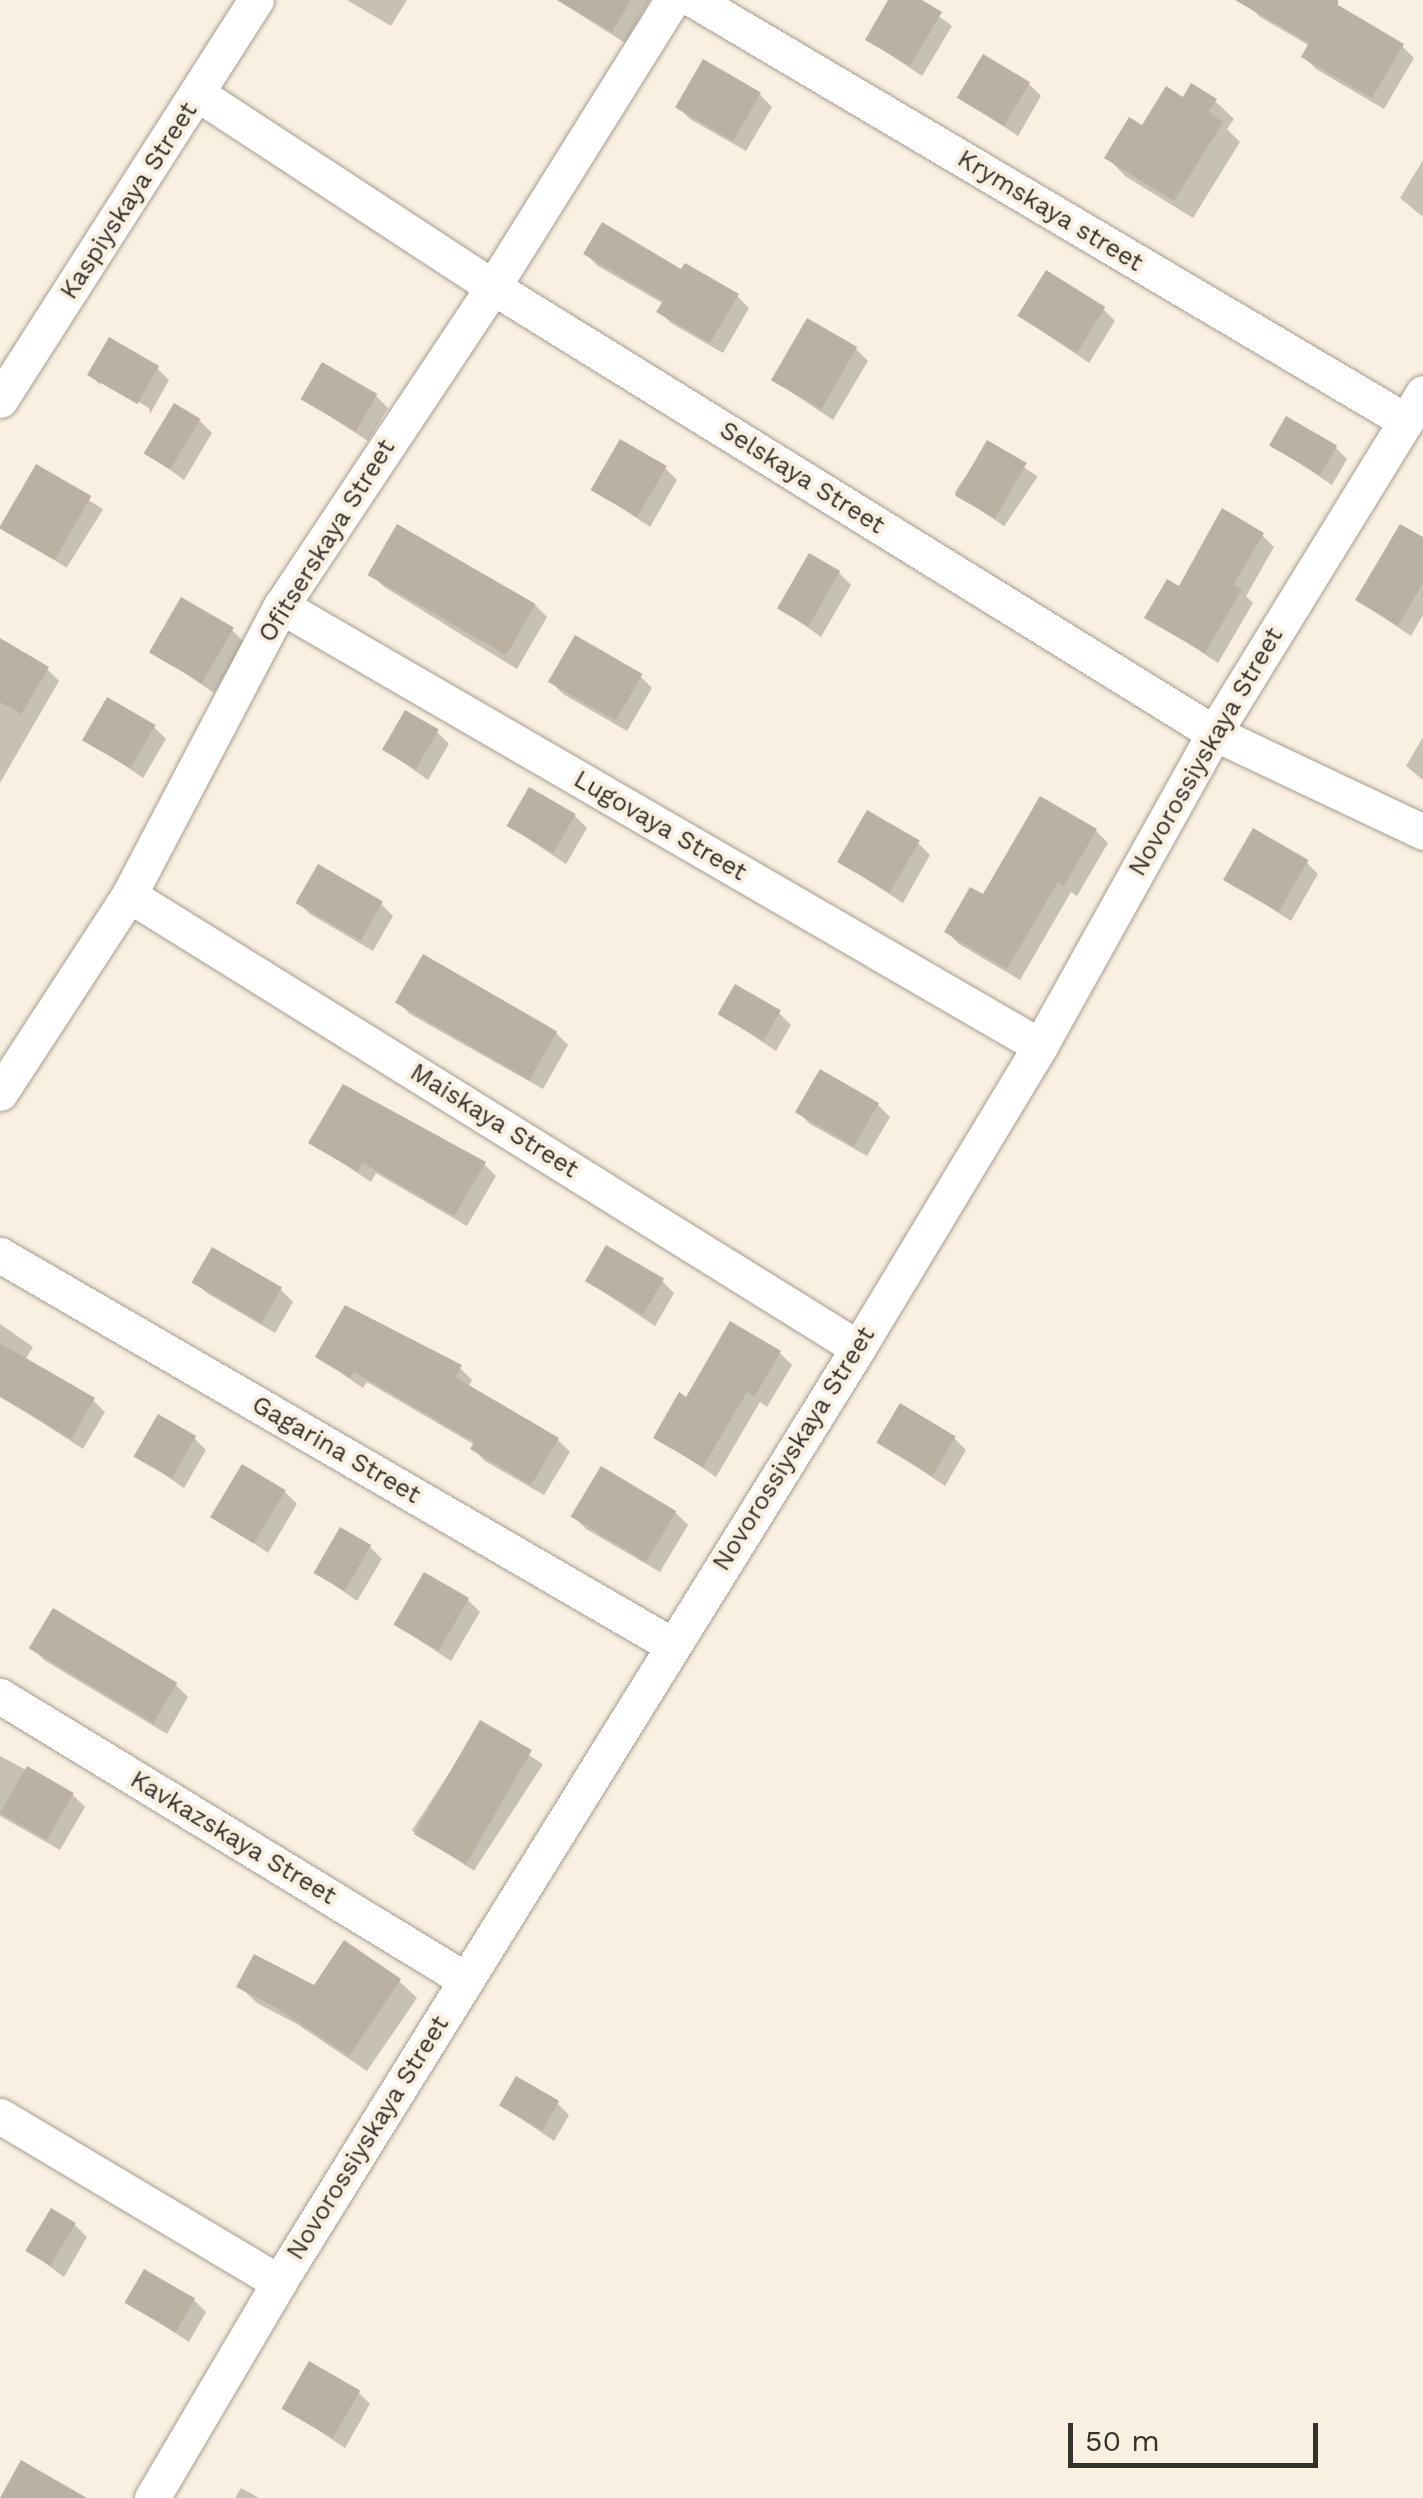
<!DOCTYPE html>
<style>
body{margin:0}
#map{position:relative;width:1423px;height:2498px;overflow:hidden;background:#f9f0e1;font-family:"Work Sans",sans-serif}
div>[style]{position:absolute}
.shadow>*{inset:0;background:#0003;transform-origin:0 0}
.building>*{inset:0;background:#bab1a3;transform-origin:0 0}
.roads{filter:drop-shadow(0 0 2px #a69d8f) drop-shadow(0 0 2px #a69d8f)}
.street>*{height:35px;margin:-17.5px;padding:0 17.5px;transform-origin:17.5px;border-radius:17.5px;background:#fff}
span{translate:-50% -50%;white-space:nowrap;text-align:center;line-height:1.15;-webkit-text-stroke:8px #f9f0e1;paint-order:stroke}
.street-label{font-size:25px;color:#35312b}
.scale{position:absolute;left:1068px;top:2423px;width:250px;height:45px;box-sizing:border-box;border:5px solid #35312b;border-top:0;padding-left:12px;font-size:30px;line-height:35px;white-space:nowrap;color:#35312b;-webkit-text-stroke:8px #f9f0e1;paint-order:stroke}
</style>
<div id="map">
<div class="shadow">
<i style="clip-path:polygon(347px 0,407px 0,391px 26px)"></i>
<i style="clip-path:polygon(557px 0,650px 0,625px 43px)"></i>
<i style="clip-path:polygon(891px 0,917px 0,952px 26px,922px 76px,868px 40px)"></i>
<i style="clip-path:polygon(1251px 0,1334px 0,1331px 4px,1402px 46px,1414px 58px,1384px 109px,1316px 69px,1304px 57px,1310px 46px,1260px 17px,1248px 5px)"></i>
<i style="clip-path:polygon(1029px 84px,1041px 96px,1018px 136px,960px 97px)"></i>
<i style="clip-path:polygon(760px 95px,772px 107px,746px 151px,690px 119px,678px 107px)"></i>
<i style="clip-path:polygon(1184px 100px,1215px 101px,1234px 119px,1227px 129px,1240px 142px,1193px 218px,1125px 176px,1107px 157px)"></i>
<i style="clip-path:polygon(1423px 160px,1423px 217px,1400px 198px)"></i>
<i style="clip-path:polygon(586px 254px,682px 272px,737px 296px,749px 308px,723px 353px,671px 323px,659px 311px,664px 304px,598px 266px)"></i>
<i style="clip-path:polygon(1103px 309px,1115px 321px,1089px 363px,1020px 316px)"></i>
<i style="clip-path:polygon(856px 349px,868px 361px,833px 420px,773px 380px)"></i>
<i style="clip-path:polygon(157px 368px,169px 380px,150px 414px,149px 408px,100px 380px,100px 385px,90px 374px)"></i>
<i style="clip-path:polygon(376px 396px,388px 408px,368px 441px,303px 399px)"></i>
<i style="clip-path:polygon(200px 421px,212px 433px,184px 480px,147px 453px)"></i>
<i style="left:988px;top:443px;width:60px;height:60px;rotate:34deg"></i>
<i style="clip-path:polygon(1272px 445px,1335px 447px,1347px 459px,1332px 485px)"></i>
<i style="left:37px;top:468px;width:78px;height:69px;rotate:32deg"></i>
<i style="clip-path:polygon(665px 468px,677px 480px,650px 527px,593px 489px)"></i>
<i style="clip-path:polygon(1262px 535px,1274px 547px,1246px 596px,1253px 603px,1218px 663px,1148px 617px,1180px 590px)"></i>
<i style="clip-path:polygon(1423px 540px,1423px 615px,1411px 636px,1358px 600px)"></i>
<i style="clip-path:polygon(839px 573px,851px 585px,821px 637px,780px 608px)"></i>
<i style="clip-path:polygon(371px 574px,535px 605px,547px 617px,517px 669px,383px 586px)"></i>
<i style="clip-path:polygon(232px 630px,244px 642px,214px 693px,152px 651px)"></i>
<i style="clip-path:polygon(0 661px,47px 669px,59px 681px,0 783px)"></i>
<i style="clip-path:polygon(640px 676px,652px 688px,627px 731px,563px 694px,551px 682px)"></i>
<i style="clip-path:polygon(154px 727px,166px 739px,143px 778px,86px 739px)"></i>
<i style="clip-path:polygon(437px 732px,449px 744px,428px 780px,385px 750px)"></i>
<i style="clip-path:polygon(1423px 737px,1423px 780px,1406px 766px)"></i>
<i style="clip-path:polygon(575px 816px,587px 828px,566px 864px,509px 826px)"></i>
<i style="clip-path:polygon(1096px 831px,1108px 843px,1077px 896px,1071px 892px,1020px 980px,959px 944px,947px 932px,983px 897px)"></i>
<i style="clip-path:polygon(918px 843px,930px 855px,903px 903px,840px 862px)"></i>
<i style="clip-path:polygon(1306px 862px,1318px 874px,1291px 921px,1226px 879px)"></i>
<i style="clip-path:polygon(298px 902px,381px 904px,393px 916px,373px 951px,310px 914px)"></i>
<i style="clip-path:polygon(398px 1002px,556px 1033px,568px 1045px,543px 1089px,410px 1014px)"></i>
<i style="clip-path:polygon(779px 1013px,791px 1025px,776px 1051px,720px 1014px)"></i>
<i style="clip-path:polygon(878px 1105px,890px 1117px,867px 1156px,810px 1124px,798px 1112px)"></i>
<i style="clip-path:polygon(311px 1142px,484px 1164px,496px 1176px,467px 1226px,376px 1173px,371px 1182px)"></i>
<i style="clip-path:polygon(194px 1281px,281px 1290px,293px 1302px,275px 1333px,207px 1293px)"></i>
<i style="clip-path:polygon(587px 1281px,662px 1281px,674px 1293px,655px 1326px)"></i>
<i style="clip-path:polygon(0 1324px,33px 1347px,25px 1360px,93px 1400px,105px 1412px,83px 1449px,0 1395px)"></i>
<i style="clip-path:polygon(780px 1353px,792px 1365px,767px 1407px,760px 1402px,716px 1477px,656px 1437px,687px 1400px)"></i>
<i style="clip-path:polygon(318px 1357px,460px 1368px,472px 1380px,468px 1387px,558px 1440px,570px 1452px,544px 1495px,485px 1461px,473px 1449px,475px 1445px,367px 1382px,363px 1388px)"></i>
<i style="clip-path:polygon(194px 1438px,206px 1450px,184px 1488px,136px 1455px)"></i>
<i style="clip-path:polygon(954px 1438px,966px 1450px,945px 1486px,880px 1442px)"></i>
<i style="clip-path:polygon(285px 1492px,297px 1504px,268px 1553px,215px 1517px)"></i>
<i style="clip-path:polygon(676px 1513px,688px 1525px,660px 1572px,586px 1529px,574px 1517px)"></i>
<i style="clip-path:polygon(370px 1547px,382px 1559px,357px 1601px,317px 1573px)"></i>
<i style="clip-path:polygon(468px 1600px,480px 1612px,451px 1661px,396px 1625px)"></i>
<i style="clip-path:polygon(32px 1648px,176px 1685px,188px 1697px,167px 1734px,44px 1660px)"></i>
<i style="left:481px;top:1724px;width:74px;height:127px;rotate:33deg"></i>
<i style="clip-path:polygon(0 1756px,73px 1795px,85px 1807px,60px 1850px,0 1816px)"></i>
<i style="clip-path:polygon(399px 1981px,417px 1998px,367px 2071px,297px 2024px,257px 2003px,239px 1986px,315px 1988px)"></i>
<i style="clip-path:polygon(557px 2103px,569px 2115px,554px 2141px,502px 2106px)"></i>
<i style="clip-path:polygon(75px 2225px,87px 2237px,64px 2277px,29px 2251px)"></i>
<i style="clip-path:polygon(194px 2300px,206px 2312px,189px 2342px,127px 2302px)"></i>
<i style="clip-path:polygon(358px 2392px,370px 2404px,345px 2448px,285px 2408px)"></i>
<i style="clip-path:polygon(241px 2488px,259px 2498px,235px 2498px)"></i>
</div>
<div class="building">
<i style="clip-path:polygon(557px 0,631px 0,612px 32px)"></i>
<i style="clip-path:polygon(888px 0,922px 0,942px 12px,910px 66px,865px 40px)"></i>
<i style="clip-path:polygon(1235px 0,1338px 0,1338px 5px,1404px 44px,1372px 98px,1301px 57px,1309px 43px)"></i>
<i style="left:983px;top:54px;width:55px;height:51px;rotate:31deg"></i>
<i style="left:703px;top:59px;width:67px;height:56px;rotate:30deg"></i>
<i style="clip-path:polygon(1191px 83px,1217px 99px,1208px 112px,1223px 122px,1174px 201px,1104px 158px,1129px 117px,1142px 125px,1166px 86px,1183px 97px)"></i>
<i style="clip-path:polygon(602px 222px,681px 269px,685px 263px,739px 294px,710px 343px,656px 312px,663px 301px,583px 254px)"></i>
<i style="left:1046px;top:270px;width:70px;height:54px;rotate:32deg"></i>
<i style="left:807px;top:318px;width:58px;height:72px;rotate:30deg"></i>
<i style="left:109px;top:337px;width:58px;height:44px;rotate:30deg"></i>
<i style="left:322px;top:362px;width:64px;height:43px;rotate:30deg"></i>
<i style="left:174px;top:403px;width:31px;height:59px;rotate:31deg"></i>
<i style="left:1286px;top:416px;width:59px;height:34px;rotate:30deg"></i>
<i style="left:620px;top:439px;width:54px;height:59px;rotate:30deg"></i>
<i style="left:987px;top:440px;width:46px;height:64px;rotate:30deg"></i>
<i style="left:36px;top:464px;width:64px;height:74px;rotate:30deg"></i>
<i style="clip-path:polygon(1222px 508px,1264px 533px,1234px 584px,1242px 589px,1205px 653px,1144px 618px,1167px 579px,1179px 586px)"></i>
<i style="left:397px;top:524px;width:160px;height:59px;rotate:30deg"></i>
<i style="clip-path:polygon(1400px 524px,1423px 537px,1423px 583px,1398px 626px,1355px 600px)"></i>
<i style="left:809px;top:553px;width:36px;height:64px;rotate:30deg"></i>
<i style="left:181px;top:597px;width:61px;height:64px;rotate:30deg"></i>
<i style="left:575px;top:635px;width:78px;height:54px;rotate:30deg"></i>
<i style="clip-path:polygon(0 638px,49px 667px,21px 714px,0 702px)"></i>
<i style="left:107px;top:697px;width:56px;height:50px;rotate:30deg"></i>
<i style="left:405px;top:710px;width:39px;height:46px;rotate:30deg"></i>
<i style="left:529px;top:787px;width:54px;height:45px;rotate:30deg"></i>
<i style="clip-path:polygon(1040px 796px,1097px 829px,1064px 886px,1058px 882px,1007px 969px,944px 932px,970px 887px,983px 894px)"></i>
<i style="left:867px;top:810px;width:61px;height:60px;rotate:30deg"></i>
<i style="left:1253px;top:828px;width:64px;height:60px;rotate:30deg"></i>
<i style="left:318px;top:864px;width:75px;height:45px;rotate:30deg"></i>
<i style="left:423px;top:954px;width:155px;height:56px;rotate:30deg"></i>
<i style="left:735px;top:984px;width:53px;height:35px;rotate:30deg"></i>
<i style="left:820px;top:1069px;width:68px;height:50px;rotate:30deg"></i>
<i style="clip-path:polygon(343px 1084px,486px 1162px,454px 1216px,363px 1163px,358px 1172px,308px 1143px)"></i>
<i style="left:606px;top:1245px;width:67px;height:42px;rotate:30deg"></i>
<i style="left:212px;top:1247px;width:81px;height:41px;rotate:30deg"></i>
<i style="clip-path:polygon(345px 1305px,462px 1365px,455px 1377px,559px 1438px,531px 1485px,470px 1449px,474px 1442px,354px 1372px,350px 1378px,315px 1357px)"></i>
<i style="clip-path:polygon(730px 1321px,781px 1351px,755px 1396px,747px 1392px,703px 1467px,653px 1438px,679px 1392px,686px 1397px)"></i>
<i style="clip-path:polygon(0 1343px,95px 1398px,71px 1439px,0 1397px)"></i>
<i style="left:900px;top:1403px;width:65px;height:46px;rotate:31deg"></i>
<i style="left:158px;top:1414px;width:44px;height:49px;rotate:30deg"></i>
<i style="left:242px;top:1464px;width:51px;height:62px;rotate:31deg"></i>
<i style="left:601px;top:1466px;width:88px;height:59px;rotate:31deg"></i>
<i style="left:340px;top:1527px;width:36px;height:53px;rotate:30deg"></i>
<i style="left:424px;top:1572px;width:52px;height:61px;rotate:30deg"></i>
<i style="left:53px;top:1608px;width:145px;height:47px;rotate:31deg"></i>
<i style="left:480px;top:1720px;width:60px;height:132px;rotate:30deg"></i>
<i style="left:27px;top:1766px;width:54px;height:54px;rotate:30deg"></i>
<i style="clip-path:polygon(344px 1940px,401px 1979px,349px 2056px,277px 2008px,236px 1987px,254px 1954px,314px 1985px)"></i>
<i style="left:516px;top:2076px;width:50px;height:34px;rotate:30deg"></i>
<i style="left:51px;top:2208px;width:29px;height:50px;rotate:31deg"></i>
<i style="left:144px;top:2269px;width:59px;height:39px;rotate:30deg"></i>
<i style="left:309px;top:2361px;width:59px;height:55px;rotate:30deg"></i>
<i style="clip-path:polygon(21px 2460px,87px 2498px,0 2498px)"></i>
</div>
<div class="roads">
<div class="street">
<i style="left:694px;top:0;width:827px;rotate:30.6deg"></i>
<i style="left:198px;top:94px;width:353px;rotate:33.2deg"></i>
<i style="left:493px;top:287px;width:848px;rotate:31.74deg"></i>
<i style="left:1214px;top:733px;width:231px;rotate:25.3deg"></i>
<i style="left:0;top:400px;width:475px;rotate:-57.4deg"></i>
<i style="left:281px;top:606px;width:877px;rotate:30.1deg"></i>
<i style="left:129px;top:895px;width:858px;rotate:31.86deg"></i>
<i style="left:0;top:1093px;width:236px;rotate:-56.9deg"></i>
<i style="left:129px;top:895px;width:327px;rotate:-62.3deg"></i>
<i style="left:281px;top:606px;width:383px;rotate:-56.4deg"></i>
<i style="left:493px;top:287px;width:338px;rotate:-58deg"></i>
<i style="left:0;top:1255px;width:777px;rotate:30.13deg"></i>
<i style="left:0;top:1696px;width:546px;rotate:31.36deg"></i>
<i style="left:0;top:2116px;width:325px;rotate:30.8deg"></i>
<i style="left:152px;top:2498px;width:251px;rotate:-59.5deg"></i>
<i style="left:279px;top:2282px;width:1099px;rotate:-58.2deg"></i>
<i style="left:858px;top:1348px;width:353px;rotate:-58.9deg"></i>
<i style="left:1040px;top:1046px;width:358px;rotate:-60.9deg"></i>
<i style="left:1214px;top:733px;width:399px;rotate:-58.4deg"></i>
</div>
</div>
<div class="street-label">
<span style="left:129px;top:201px;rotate:-57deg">Kaspiyskaya Street</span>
<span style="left:1050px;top:211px;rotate:31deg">Krymskaya street</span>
<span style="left:802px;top:478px;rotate:32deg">Selskaya Street</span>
<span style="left:327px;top:541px;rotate:-58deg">Ofitserskaya Street</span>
<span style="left:1206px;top:752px;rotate:-60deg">Novorossiyskaya Street</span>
<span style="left:660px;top:826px;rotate:30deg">Lugovaya Street</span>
<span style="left:494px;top:1121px;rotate:32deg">Maiskaya Street</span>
<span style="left:794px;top:1449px;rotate:-58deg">Novorossiyskaya Street</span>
<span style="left:336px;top:1450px;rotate:30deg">Gagarina Street</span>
<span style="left:233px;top:1838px;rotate:31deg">Kavkazskaya Street</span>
<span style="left:368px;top:2138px;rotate:-58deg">Novorossiyskaya Street</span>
</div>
<div class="scale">50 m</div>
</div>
